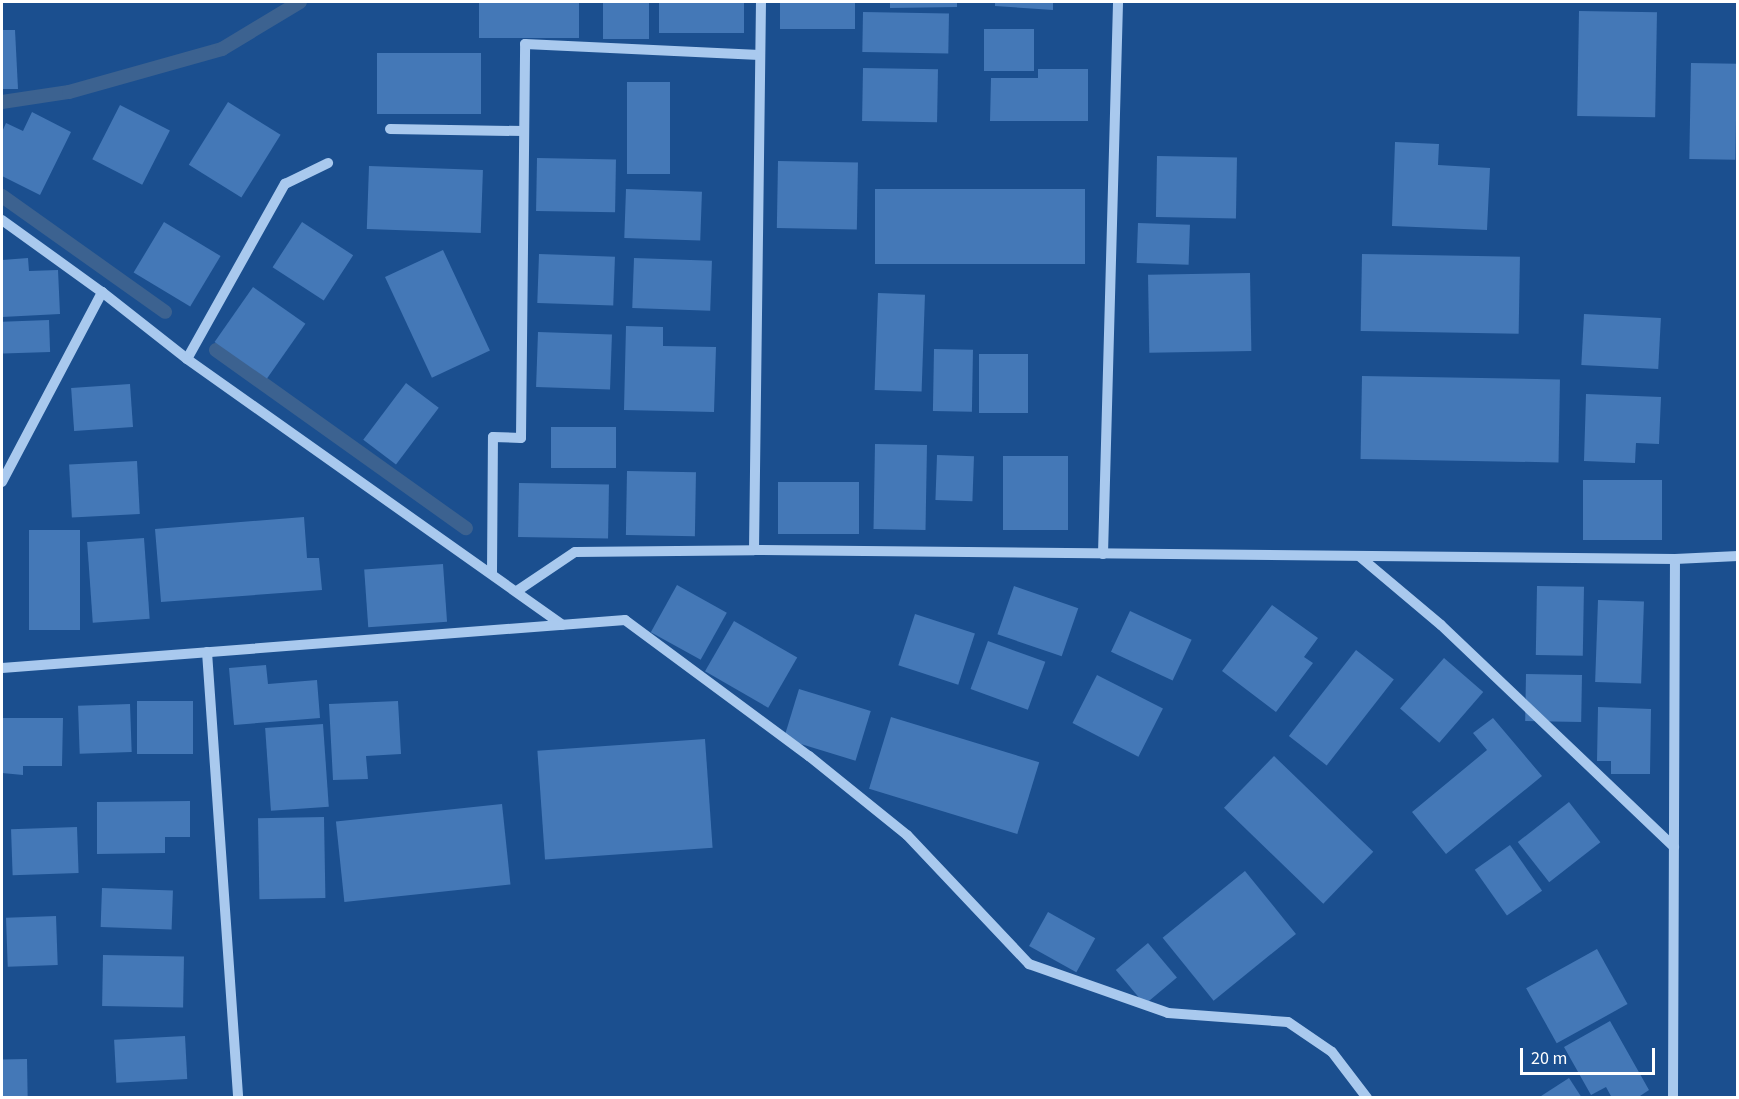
<!DOCTYPE html>
<style>
body{margin:0}
#map{position:relative;width:1739px;height:1099px;overflow:hidden;background:#1b4f8f;font-family:"Source Sans 3",sans-serif}
div>[style]{position:absolute}
.stream>*{height:14px;margin:-7px;padding:0 7px;transform-origin:7px;border-radius:7px;background:#3c6290}
.building>*{inset:0;background:#4478b7;transform-origin:0 0}
.minor>*{height:10px;margin:-5px;padding:0 5px;transform-origin:5px;border-radius:5px;background:#a9c9ee}
span{translate:-50% -50%;white-space:nowrap;text-align:center;line-height:1.15;-webkit-text-stroke:5px #1b4f8f;paint-order:stroke}
.frame{position:absolute;inset:0;border:3px solid #fff;pointer-events:none}
.scale{position:absolute;left:1520px;top:1048px;width:135px;height:27px;box-sizing:border-box;border:3px solid #fff;border-top:0;padding-left:8px;font-size:18px;line-height:21px;white-space:nowrap;color:#fff;-webkit-text-stroke:4px #1b4f8f;paint-order:stroke}
</style>
<div id="map">
<div class="stream">
<i style="left:2px;top:102px;width:68px;rotate:-8.5deg"></i>
<i style="left:69px;top:92px;width:159px;rotate:-15.7deg"></i>
<i style="left:222px;top:49px;width:91px;rotate:-31.1deg"></i>
<i style="left:2px;top:196px;width:200px;rotate:35.4deg"></i>
<i style="left:216px;top:350px;width:307px;rotate:35.5deg"></i>
</div>
<div class="building">
<i style="left:479px;top:2px;width:100px;height:36px"></i>
<i style="left:603px;top:2px;width:46px;height:37px"></i>
<i style="left:659px;top:2px;width:85px;height:31px"></i>
<i style="left:780px;top:2px;width:75px;height:27px"></i>
<i style="clip-path:polygon(890px 2px,957px 2px,957px 7px,890px 8px)"></i>
<i style="clip-path:polygon(995px 2px,1053px 2px,1053px 10px,995px 6px)"></i>
<i style="left:1579px;top:11px;width:78px;height:105px;rotate:1deg"></i>
<i style="left:863px;top:12px;width:86px;height:40px;rotate:1deg"></i>
<i style="left:984px;top:29px;width:50px;height:42px"></i>
<i style="clip-path:polygon(2px 30px,15px 30px,18px 89px,2px 89px)"></i>
<i style="left:481px;top:53px;width:61px;height:104px;rotate:90deg"></i>
<i style="left:1691px;top:63px;width:46px;height:96px;rotate:1deg"></i>
<i style="left:863px;top:68px;width:75px;height:53px;rotate:1deg"></i>
<i style="clip-path:polygon(1038px 69px,1088px 69px,1088px 121px,990px 121px,991px 78px,1038px 78px)"></i>
<i style="left:627px;top:82px;width:43px;height:92px"></i>
<i style="left:228px;top:102px;width:62px;height:74px;rotate:32deg"></i>
<i style="left:120px;top:105px;width:56px;height:61px;rotate:27deg"></i>
<i style="clip-path:polygon(32px 112px,71px 132px,40px 195px,2px 176px,2px 132px,6px 123px,23px 131px)"></i>
<i style="clip-path:polygon(1395px 142px,1439px 144px,1438px 165px,1490px 168px,1487px 230px,1392px 226px)"></i>
<i style="left:1157px;top:156px;width:80px;height:61px;rotate:1deg"></i>
<i style="left:537px;top:158px;width:79px;height:53px;rotate:1deg"></i>
<i style="left:778px;top:161px;width:80px;height:67px;rotate:1deg"></i>
<i style="left:369px;top:166px;width:114px;height:63px;rotate:2deg"></i>
<i style="left:626px;top:189px;width:76px;height:49px;rotate:2deg"></i>
<i style="left:875px;top:189px;width:210px;height:75px"></i>
<i style="left:164px;top:222px;width:66px;height:59px;rotate:31deg"></i>
<i style="left:302px;top:222px;width:61px;height:54px;rotate:33deg"></i>
<i style="left:1138px;top:223px;width:52px;height:40px;rotate:2deg"></i>
<i style="left:443px;top:250px;width:111px;height:64px;rotate:65deg"></i>
<i style="left:539px;top:254px;width:76px;height:49px;rotate:2deg"></i>
<i style="left:1362px;top:254px;width:158px;height:77px;rotate:1deg"></i>
<i style="clip-path:polygon(28px 258px,29px 271px,58px 270px,60px 314px,2px 317px,2px 260px)"></i>
<i style="left:634px;top:258px;width:78px;height:50px;rotate:2deg"></i>
<i style="left:1250px;top:273px;width:78px;height:102px;rotate:89deg"></i>
<i style="left:253px;top:287px;width:64px;height:67px;rotate:35deg"></i>
<i style="left:878px;top:293px;width:47px;height:97px;rotate:2deg"></i>
<i style="left:1584px;top:314px;width:77px;height:51px;rotate:3deg"></i>
<i style="left:49px;top:320px;width:32px;height:47px;rotate:88deg"></i>
<i style="clip-path:polygon(626px 326px,663px 327px,663px 346px,716px 347px,714px 412px,624px 410px)"></i>
<i style="left:538px;top:332px;width:74px;height:55px;rotate:2deg"></i>
<i style="left:934px;top:349px;width:39px;height:62px;rotate:1deg"></i>
<i style="left:979px;top:354px;width:49px;height:59px"></i>
<i style="left:1362px;top:376px;width:198px;height:83px;rotate:1deg"></i>
<i style="left:406px;top:383px;width:41px;height:71px;rotate:37deg"></i>
<i style="left:130px;top:384px;width:43px;height:59px;rotate:86deg"></i>
<i style="clip-path:polygon(1586px 394px,1661px 397px,1659px 444px,1636px 443px,1635px 463px,1584px 461px)"></i>
<i style="left:551px;top:427px;width:65px;height:41px"></i>
<i style="left:875px;top:444px;width:52px;height:85px;rotate:1deg"></i>
<i style="left:937px;top:455px;width:37px;height:45px;rotate:2deg"></i>
<i style="left:1003px;top:456px;width:65px;height:74px"></i>
<i style="left:137px;top:461px;width:53px;height:68px;rotate:87deg"></i>
<i style="left:627px;top:471px;width:69px;height:64px;rotate:1deg"></i>
<i style="left:1583px;top:480px;width:79px;height:60px"></i>
<i style="left:778px;top:482px;width:81px;height:52px"></i>
<i style="left:519px;top:483px;width:90px;height:54px;rotate:1deg"></i>
<i style="clip-path:polygon(304px 517px,307px 558px,319px 558px,322px 590px,161px 602px,155px 529px)"></i>
<i style="left:29px;top:530px;width:51px;height:100px"></i>
<i style="left:144px;top:538px;width:81px;height:57px;rotate:86deg"></i>
<i style="left:443px;top:564px;width:58px;height:79px;rotate:86deg"></i>
<i style="left:677px;top:585px;width:57px;height:54px;rotate:29deg"></i>
<i style="left:1014px;top:586px;width:68px;height:51px;rotate:19deg"></i>
<i style="left:1537px;top:586px;width:47px;height:69px;rotate:1deg"></i>
<i style="left:1598px;top:600px;width:46px;height:82px;rotate:2deg"></i>
<i style="clip-path:polygon(1272px 605px,1318px 638px,1304px 657px,1313px 663px,1276px 712px,1222px 671px)"></i>
<i style="left:1130px;top:611px;width:68px;height:45px;rotate:25deg"></i>
<i style="left:915px;top:614px;width:63px;height:54px;rotate:18deg"></i>
<i style="left:734px;top:621px;width:73px;height:58px;rotate:30deg"></i>
<i style="left:988px;top:641px;width:61px;height:51px;rotate:20deg"></i>
<i style="left:1356px;top:650px;width:48px;height:109px;rotate:38deg"></i>
<i style="left:1444px;top:658px;width:52px;height:67px;rotate:41deg"></i>
<i style="clip-path:polygon(266px 665px,268px 684px,317px 680px,320px 718px,234px 725px,229px 668px)"></i>
<i style="left:1526px;top:674px;width:56px;height:47px;rotate:1deg"></i>
<i style="left:1097px;top:675px;width:74px;height:54px;rotate:27deg"></i>
<i style="left:799px;top:689px;width:75px;height:52px;rotate:17deg"></i>
<i style="left:137px;top:701px;width:56px;height:53px"></i>
<i style="clip-path:polygon(398px 701px,401px 754px,366px 756px,368px 779px,333px 780px,329px 704px)"></i>
<i style="left:130px;top:704px;width:48px;height:52px;rotate:88deg"></i>
<i style="clip-path:polygon(1598px 707px,1651px 709px,1650px 774px,1611px 774px,1611px 761px,1597px 761px)"></i>
<i style="left:891px;top:717px;width:155px;height:75px;rotate:17deg"></i>
<i style="clip-path:polygon(2px 718px,63px 718px,62px 766px,23px 766px,23px 775px,2px 773px)"></i>
<i style="clip-path:polygon(1493px 718px,1542px 776px,1446px 854px,1412px 812px,1487px 750px,1473px 733px)"></i>
<i style="left:323px;top:724px;width:83px;height:58px;rotate:86deg"></i>
<i style="left:705px;top:739px;width:109px;height:168px;rotate:86deg"></i>
<i style="left:1274px;top:756px;width:138px;height:72px;rotate:44deg"></i>
<i style="clip-path:polygon(190px 801px,190px 837px,165px 837px,165px 853px,97px 854px,97px 802px)"></i>
<i style="left:1569px;top:802px;width:51px;height:65px;rotate:52deg"></i>
<i style="left:502px;top:804px;width:81px;height:167px;rotate:84deg"></i>
<i style="left:324px;top:817px;width:81px;height:66px;rotate:89deg"></i>
<i style="left:77px;top:827px;width:46px;height:66px;rotate:88deg"></i>
<i style="left:1510px;top:845px;width:56px;height:43px;rotate:55deg"></i>
<i style="left:1245px;top:871px;width:81px;height:106px;rotate:51deg"></i>
<i style="left:102px;top:888px;width:71px;height:39px;rotate:2deg"></i>
<i style="left:1048px;top:912px;width:54px;height:39px;rotate:29deg"></i>
<i style="left:56px;top:916px;width:49px;height:50px;rotate:88deg"></i>
<i style="left:1148px;top:943px;width:45px;height:42px;rotate:50deg"></i>
<i style="left:1597px;top:949px;width:63px;height:81px;rotate:61deg"></i>
<i style="left:103px;top:955px;width:81px;height:51px;rotate:1deg"></i>
<i style="clip-path:polygon(1610px 1021px,1649px 1090px,1637px 1098px,1612px 1098px,1606px 1087px,1591px 1095px,1564px 1047px)"></i>
<i style="left:185px;top:1036px;width:43px;height:71px;rotate:87deg"></i>
<i style="left:27px;top:1059px;width:39px;height:25px;rotate:89deg"></i>
<i style="clip-path:polygon(1569px 1078px,1582px 1098px,1538px 1098px)"></i>
</div>
<div class="minor">
<i style="left:390px;top:129px;width:134px;rotate:0.9deg"></i>
<i style="left:2px;top:220px;width:123px;rotate:35.8deg"></i>
<i style="left:102px;top:292px;width:108px;rotate:38.2deg"></i>
<i style="left:187px;top:359px;width:460px;rotate:35.3deg"></i>
<i style="left:187px;top:359px;width:201px;rotate:-60.8deg"></i>
<i style="left:285px;top:184px;width:48px;rotate:-26deg"></i>
<i style="left:2px;top:482px;width:215px;rotate:-62.2deg"></i>
<i style="left:754px;top:550px;width:548px;rotate:-89.27deg"></i>
<i style="left:1103px;top:554px;width:552px;rotate:-88.44deg"></i>
<i style="left:1359px;top:556px;width:107px;rotate:40.1deg"></i>
<i style="left:1441px;top:625px;width:322px;rotate:43.6deg"></i>
<i style="left:492px;top:574px;width:137px;rotate:-89.6deg"></i>
<i style="left:493px;top:437px;width:28px;rotate:2deg"></i>
<i style="left:521px;top:438px;width:394px;rotate:-89.4deg"></i>
<i style="left:525px;top:44px;width:235px;rotate:2.7deg"></i>
<i style="left:517px;top:591px;width:70px;rotate:-33.9deg"></i>
<i style="left:575px;top:552px;width:179px;rotate:-0.6deg"></i>
<i style="left:754px;top:550px;width:921px;rotate:0.56deg"></i>
<i style="left:1675px;top:559px;width:63px;rotate:-2.7deg"></i>
<i style="left:207px;top:652px;width:447px;rotate:86deg"></i>
<i style="left:2px;top:668px;width:625px;rotate:-4.41deg"></i>
<i style="left:625px;top:620px;width:229px;rotate:36.5deg"></i>
<i style="left:809px;top:756px;width:126px;rotate:38.9deg"></i>
<i style="left:907px;top:835px;width:178px;rotate:46.6deg"></i>
<i style="left:1029px;top:964px;width:147px;rotate:19.4deg"></i>
<i style="left:1168px;top:1013px;width:120px;rotate:4.3deg"></i>
<i style="left:1288px;top:1022px;width:53px;rotate:34.3deg"></i>
<i style="left:1332px;top:1052px;width:58px;rotate:52.7deg"></i>
<i style="left:1673px;top:1098px;width:539px;rotate:-89.79deg"></i>
</div>
<div class="frame"></div>
<div class="scale">20 m</div>
</div>
